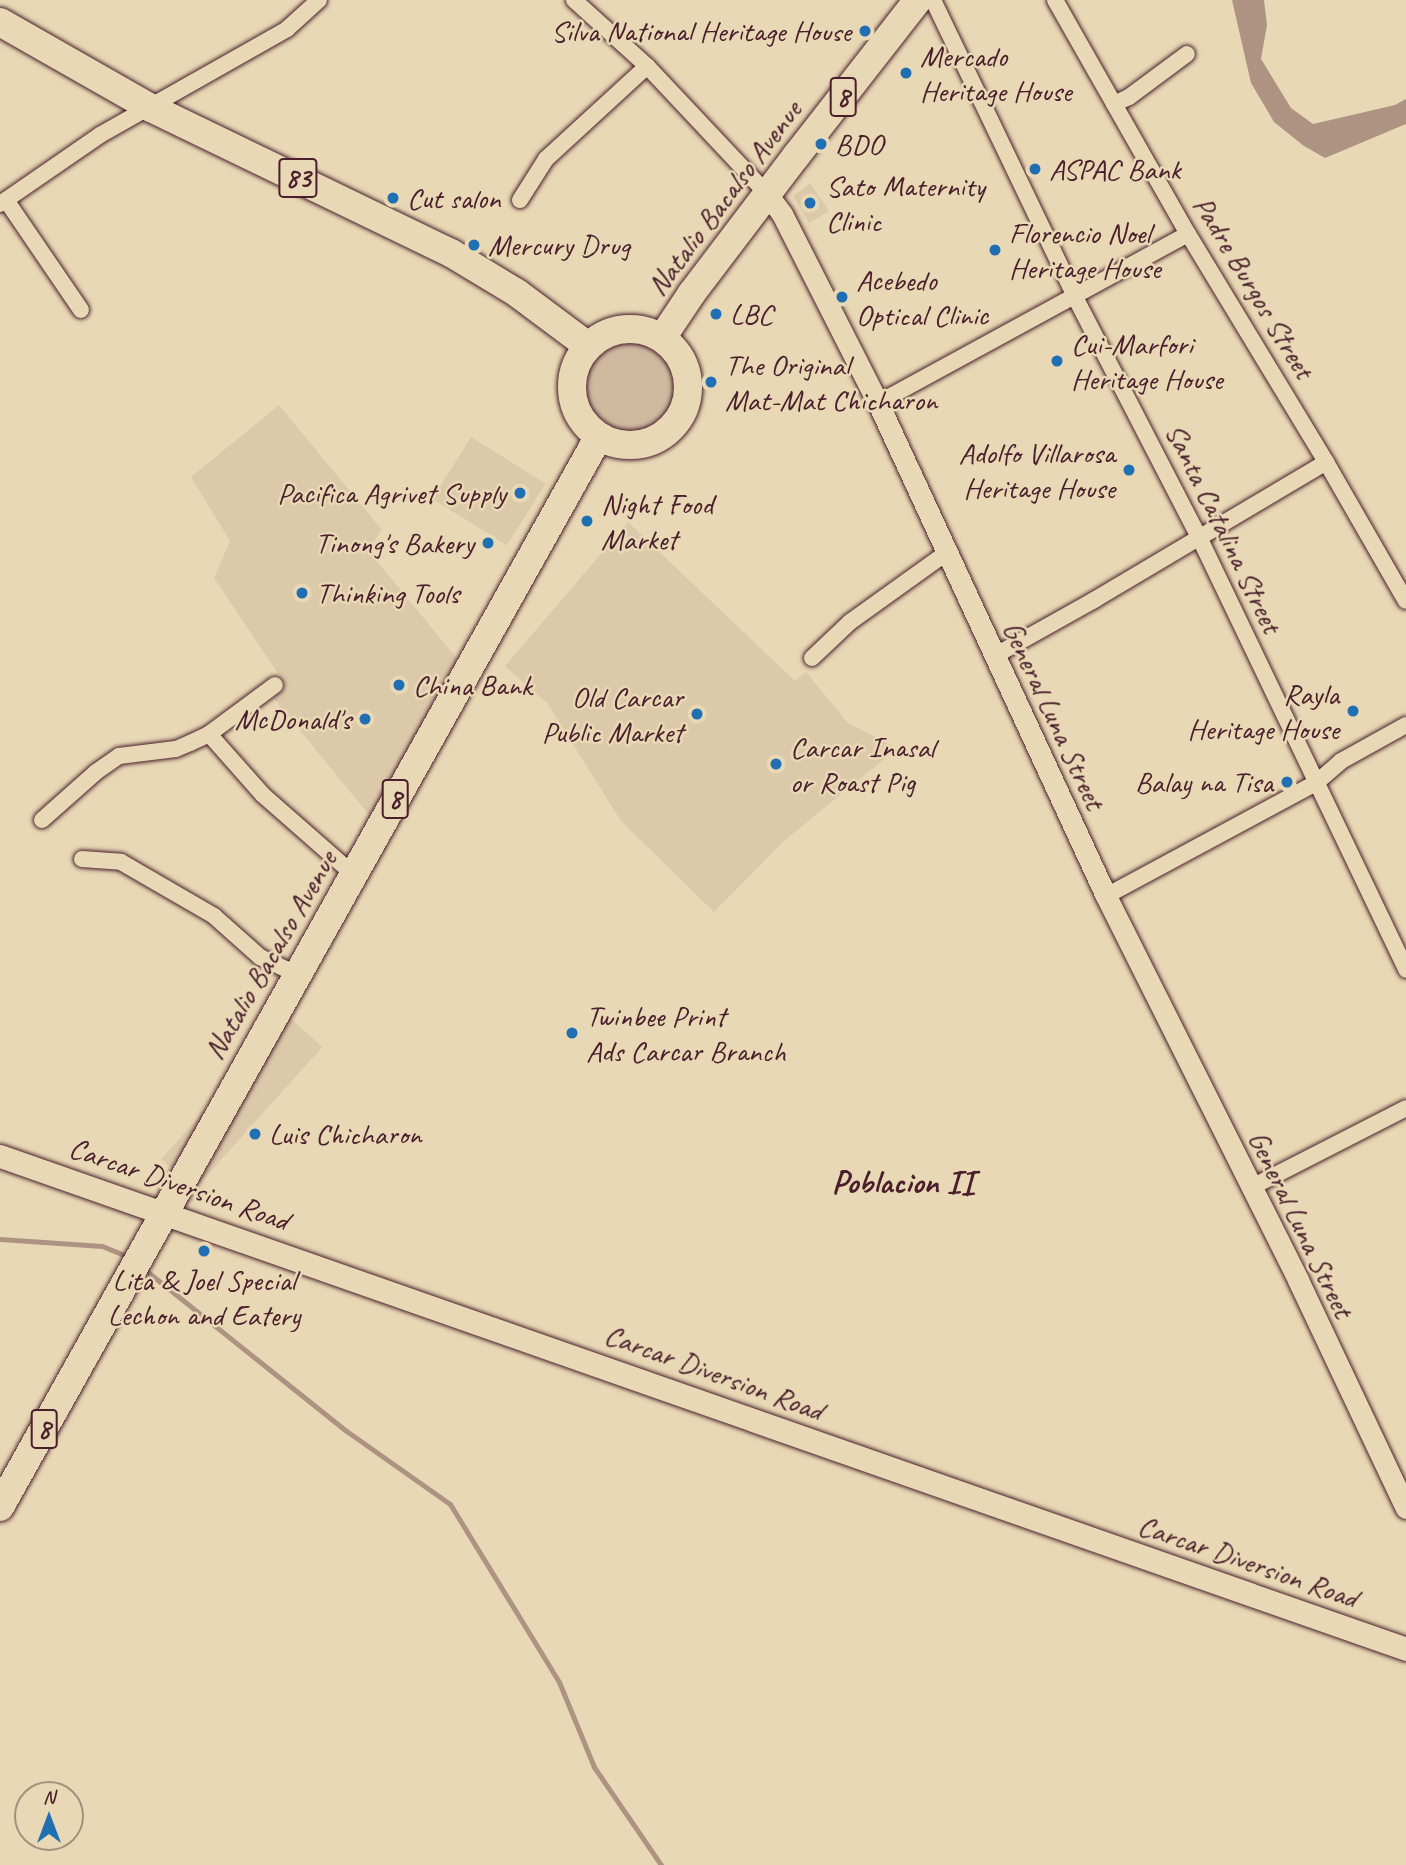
<!DOCTYPE html>
<style>
body{margin:0}
#map{position:relative;width:1406px;height:1865px;overflow:hidden;background:#e9d8b5;font-family:Caveat,sans-serif}
div>[style]{position:absolute}
.built>*{inset:0;background:#dcc9aa;transform-origin:0 0}
.green>*{inset:0;background:#cfba9f}
.round{border-radius:50%}
.water>*{inset:0;background:#ae9382}
.stream>*{height:5px;margin:-2.5px;padding:0 2.5px;transform-origin:2.5px;border-radius:2.5px;background:#ae9382}
.roads{filter:drop-shadow(0 0 2px #4a1f2b) drop-shadow(0 0 2px #4a1f2b)}
.minor>*{height:16px;margin:-8px;padding:0 8px;transform-origin:8px;border-radius:8px;background:#e9d8b5}
.tertiary>*{height:21px;margin:-10.5px;padding:0 10.5px;transform-origin:10.5px;border-radius:10.5px;background:#e9d8b5}
.secondary>*{height:23px;margin:-11.5px;padding:0 11.5px;transform-origin:11.5px;border-radius:11.5px;background:#e9d8b5}
.trunk>*{height:28px;margin:-14px;padding:0 14px;transform-origin:14px;border-radius:14px;background:#e9d8b5}
.trunk>.ring{margin:-14px;padding:0;box-sizing:content-box;background:none;border:28px solid #e9d8b5;border-radius:50%}
.dots>*{width:19px;height:19px;translate:-50% -50%;box-sizing:border-box;border:4px solid #e9d8b5;border-radius:50%}
span{translate:-50% -50%;white-space:nowrap;text-align:center;line-height:1.15;-webkit-text-stroke:5px #e9d8b5;paint-order:stroke}
.shield-label span{padding:2px 5px;background:#e9d8b5;border:2px solid;border-radius:5px;-webkit-text-stroke-width:0}
.shield-label{font-size:28px;color:#4a1f2b;font-weight:700}
.poi-label{font-size:30px;color:#4a1f2b}
.right{translate:-100% -50%;text-align:right}
.left{translate:0 -50%;text-align:left}
.street-label{font-size:30px;color:#4a1f2b}
.quarter-label{font-size:33px;color:#4a1f2b;font-weight:700}
.north{position:absolute;left:14px;top:1781px;width:70px;height:70px;box-sizing:border-box;background:#e9d8b5;border:2px solid #a98e7e;border-radius:50%;rotate:0deg;font-size:19px;font-weight:700;line-height:28px;text-align:center;color:#4a1f2b}
.north::after{content:'';display:block;margin:auto;width:24px;height:32px;background:#1f6fb2;clip-path:polygon(50% 0,100% 100%,50% 72%,0 100%)}
</style>
<div id="map">
<div class="built">
<i style="clip-path:polygon(810px 183px,829px 211px,809px 223px,793px 196px)"></i>
<i style="clip-path:polygon(279px 405px,382px 530px,368px 550px,458px 660px,385px 796px,369px 815px,271px 695px,285px 684px,214px 578px,230px 541px,191px 477px)"></i>
<i style="left:471px;top:437px;width:88px;height:73px;rotate:32deg"></i>
<i style="clip-path:polygon(628px 522px,795px 681px,806px 672px,848px 723px,891px 745px,893px 752px,785px 840px,714px 912px,621px 821px,548px 704px,505px 666px)"></i>
<i style="left:289px;top:1017px;width:45px;height:191px;rotate:42deg"></i>
</div>
<div class="green">
<i class="round" style="left:578px;top:335px;width:104px;height:104px"></i>
</div>
<div class="water">
<i style="clip-path:polygon(1232px 0,1264px 0,1267px 25px,1261px 59px,1291px 108px,1313px 124px,1395px 105px,1406px 99px,1406px 124px,1325px 158px,1304px 146px,1274px 122px,1251px 83px)"></i>
</div>
<div class="stream">
<i style="left:0;top:1239px;width:102px;rotate:3.9deg"></i>
<i style="left:102px;top:1246px;width:31px;rotate:22deg"></i>
<i style="left:144px;top:1269px;width:258px;rotate:38.7deg"></i>
<i style="left:345px;top:1430px;width:128px;rotate:35.2deg"></i>
<i style="left:450px;top:1504px;width:209px;rotate:58.5deg"></i>
<i style="left:559px;top:1682px;width:92px;rotate:67.6deg"></i>
<i style="left:594px;top:1767px;width:119px;rotate:55.6deg"></i>
</div>
<div class="roads">
<div class="minor">
<i style="left:574px;top:0;width:98px;rotate:42.1deg"></i>
<i style="left:647px;top:66px;width:175px;rotate:46.8deg"></i>
<i style="left:933px;top:0;width:329px;rotate:64.4deg"></i>
<i style="left:1075px;top:297px;width:270px;rotate:62.7deg"></i>
<i style="left:1199px;top:537px;width:480px;rotate:64.4deg"></i>
<i style="left:1055px;top:0;width:269px;rotate:60.4deg"></i>
<i style="left:1188px;top:234px;width:267px;rotate:58.8deg"></i>
<i style="left:1326px;top:462px;width:160px;rotate:60.1deg"></i>
<i style="left:1114px;top:104px;width:17px;rotate:-25deg"></i>
<i style="left:1129px;top:97px;width:72px;rotate:-36.6deg"></i>
<i style="left:6px;top:200px;width:133px;rotate:55.7deg"></i>
<i style="left:520px;top:200px;width:49px;rotate:-57.6deg"></i>
<i style="left:546px;top:159px;width:137px;rotate:-42.6deg"></i>
<i style="left:0;top:204px;width:121px;rotate:-34.6deg"></i>
<i style="left:100px;top:135px;width:215px;rotate:-29.5deg"></i>
<i style="left:287px;top:29px;width:43px;rotate:-42.2deg"></i>
<i style="left:878px;top:403px;width:353px;rotate:-28.6deg"></i>
<i style="left:994px;top:656px;width:115px;rotate:-29.2deg"></i>
<i style="left:1094px;top:600px;width:270px;rotate:-30.7deg"></i>
<i style="left:812px;top:658px;width:52px;rotate:-43.5deg"></i>
<i style="left:850px;top:622px;width:118px;rotate:-35.7deg"></i>
<i style="left:209px;top:734px;width:81px;rotate:48.5deg"></i>
<i style="left:263px;top:795px;width:121px;rotate:41.3deg"></i>
<i style="left:42px;top:820px;width:72px;rotate:-41.6deg"></i>
<i style="left:96px;top:772px;width:28px;rotate:-35deg"></i>
<i style="left:119px;top:756px;width:57px;rotate:-7deg"></i>
<i style="left:176px;top:749px;width:15px;rotate:-23deg"></i>
<i style="left:190px;top:743px;width:21px;rotate:-25deg"></i>
<i style="left:209px;top:734px;width:82px;rotate:-36.6deg"></i>
<i style="left:82px;top:859px;width:39px;rotate:4deg"></i>
<i style="left:121px;top:862px;width:108px;rotate:30.1deg"></i>
<i style="left:214px;top:916px;width:62px;rotate:41.7deg"></i>
<i style="left:260px;top:957px;width:40px;rotate:25deg"></i>
<i style="left:1106px;top:896px;width:238px;rotate:-28.3deg"></i>
<i style="left:1316px;top:783px;width:33px;rotate:-41deg"></i>
<i style="left:1341px;top:761px;width:74px;rotate:-29deg"></i>
<i style="left:1250px;top:1188px;width:175px;rotate:-27.1deg"></i>
</div>
<div class="tertiary">
<i style="left:767px;top:194px;width:25px;rotate:53deg"></i>
<i style="left:782px;top:214px;width:212px;rotate:63.1deg"></i>
<i style="left:878px;top:403px;width:543px;rotate:65.18deg"></i>
<i style="left:1106px;top:896px;width:429px;rotate:63.4deg"></i>
<i style="left:1298px;top:1280px;width:252px;rotate:64.7deg"></i>
</div>
<div class="secondary">
<i style="left:0;top:1156px;width:1490px;rotate:19.32deg"></i>
</div>
<div class="trunk">
<i style="left:0;top:22px;width:174px;rotate:29.7deg"></i>
<i style="left:151px;top:108px;width:333px;rotate:25.8deg"></i>
<i style="left:451px;top:253px;width:77px;rotate:31.2deg"></i>
<i style="left:517px;top:293px;width:89px;rotate:36.7deg"></i>
<i class="ring" style="left:572px;top:329px;width:88px;height:88px"></i>
<i style="left:662px;top:338px;width:54px;rotate:-56.3deg"></i>
<i style="left:692px;top:293px;width:172px;rotate:-52.8deg"></i>
<i style="left:796px;top:156px;width:198px;rotate:-52deg"></i>
<i style="left:0;top:1507px;width:1227px;rotate:-60.78deg"></i>
</div>
</div>
<div class="dots">
<i style="left:865px;top:31px;background:#1f6fb2"></i>
<i style="left:906px;top:73px;background:#1f6fb2"></i>
<i style="left:821px;top:144px;background:#1f6fb2"></i>
<i style="left:1035px;top:169px;background:#1f6fb2"></i>
<i style="left:393px;top:198px;background:#1f6fb2"></i>
<i style="left:810px;top:203px;background:#1f6fb2"></i>
<i style="left:474px;top:245px;background:#1f6fb2"></i>
<i style="left:995px;top:250px;background:#1f6fb2"></i>
<i style="left:842px;top:297px;background:#1f6fb2"></i>
<i style="left:716px;top:314px;background:#1f6fb2"></i>
<i style="left:1057px;top:361px;background:#1f6fb2"></i>
<i style="left:711px;top:382px;background:#1f6fb2"></i>
<i style="left:1129px;top:470px;background:#1f6fb2"></i>
<i style="left:520px;top:493px;background:#1f6fb2"></i>
<i style="left:587px;top:521px;background:#1f6fb2"></i>
<i style="left:488px;top:543px;background:#1f6fb2"></i>
<i style="left:302px;top:593px;background:#1f6fb2"></i>
<i style="left:399px;top:685px;background:#1f6fb2"></i>
<i style="left:1353px;top:711px;background:#1f6fb2"></i>
<i style="left:697px;top:714px;background:#1f6fb2"></i>
<i style="left:365px;top:719px;background:#1f6fb2"></i>
<i style="left:776px;top:764px;background:#1f6fb2"></i>
<i style="left:1287px;top:782px;background:#1f6fb2"></i>
<i style="left:572px;top:1033px;background:#1f6fb2"></i>
<i style="left:255px;top:1134px;background:#1f6fb2"></i>
<i style="left:204px;top:1251px;background:#1f6fb2"></i>
</div>
<div class="shield-label">
<span style="left:843px;top:97px">8</span>
<span style="left:298px;top:178px">83</span>
<span style="left:395px;top:799px">8</span>
<span style="left:44px;top:1429px">8</span>
</div>
<div class="poi-label">
<span class="right" style="left:851px;top:31px">Silva National Heritage House</span>
<span class="left" style="left:920px;top:73px">Mercado<br>Heritage House</span>
<span class="left" style="left:835px;top:144px">BDO</span>
<span class="left" style="left:1049px;top:169px">ASPAC Bank</span>
<span class="left" style="left:826px;top:203px">Sato Maternity<br>Clinic</span>
<span class="left" style="left:407px;top:198px">Cut salon</span>
<span class="left" style="left:1009px;top:250px">Florencio Noel<br>Heritage House</span>
<span class="left" style="left:488px;top:245px">Mercury Drug</span>
<span class="left" style="left:856px;top:297px">Acebedo<br>Optical Clinic</span>
<span class="left" style="left:730px;top:314px">LBC</span>
<span class="left" style="left:1071px;top:361px">Cui-Marfori<br>Heritage House</span>
<span class="left" style="left:725px;top:382px">The Original<br>Mat-Mat Chicharon</span>
<span class="right" style="left:1115px;top:470px">Adolfo Villarosa<br>Heritage House</span>
<span class="right" style="left:506px;top:493px">Pacifica Agrivet Supply</span>
<span class="left" style="left:601px;top:521px">Night Food<br>Market</span>
<span class="right" style="left:474px;top:543px">Tinong's Bakery</span>
<span class="left" style="left:316px;top:593px">Thinking Tools</span>
<span class="left" style="left:413px;top:685px">China Bank</span>
<span class="right" style="left:1339px;top:711px">Rayla<br>Heritage House</span>
<span class="right" style="left:683px;top:714px">Old Carcar<br>Public Market</span>
<span class="right" style="left:351px;top:719px">McDonald's</span>
<span class="left" style="left:790px;top:764px">Carcar Inasal<br>or Roast Pig</span>
<span class="right" style="left:1273px;top:782px">Balay na Tisa</span>
<span class="left" style="left:586px;top:1033px">Twinbee Print<br>Ads Carcar Branch</span>
<span class="left" style="left:269px;top:1134px">Luis Chicharon</span>
<span style="left:204px;top:1297px">Lita &amp; Joel Special<br>Lechon and Eatery</span>
</div>
<div class="street-label">
<span style="left:724px;top:198px;rotate:-53deg">Natalio Bacalso Avenue</span>
<span style="left:1254px;top:287px;rotate:59deg">Padre Burgos Street</span>
<span style="left:1224px;top:528px;rotate:64deg">Santa Catalina Street</span>
<span style="left:1054px;top:715px;rotate:65deg">General Luna Street</span>
<span style="left:270px;top:955px;rotate:-60deg">Natalio Bacalso Avenue</span>
<span style="left:179px;top:1184px;rotate:19deg">Carcar Diversion Road</span>
<span style="left:1301px;top:1224px;rotate:64deg">General Luna Street</span>
<span style="left:714px;top:1372px;rotate:20deg">Carcar Diversion Road</span>
<span style="left:1248px;top:1561px;rotate:19deg">Carcar Diversion Road</span>
</div>
<div class="quarter-label">
<span style="left:903px;top:1183px">Poblacion II</span>
</div>
<div class="north">N</div>
</div>
